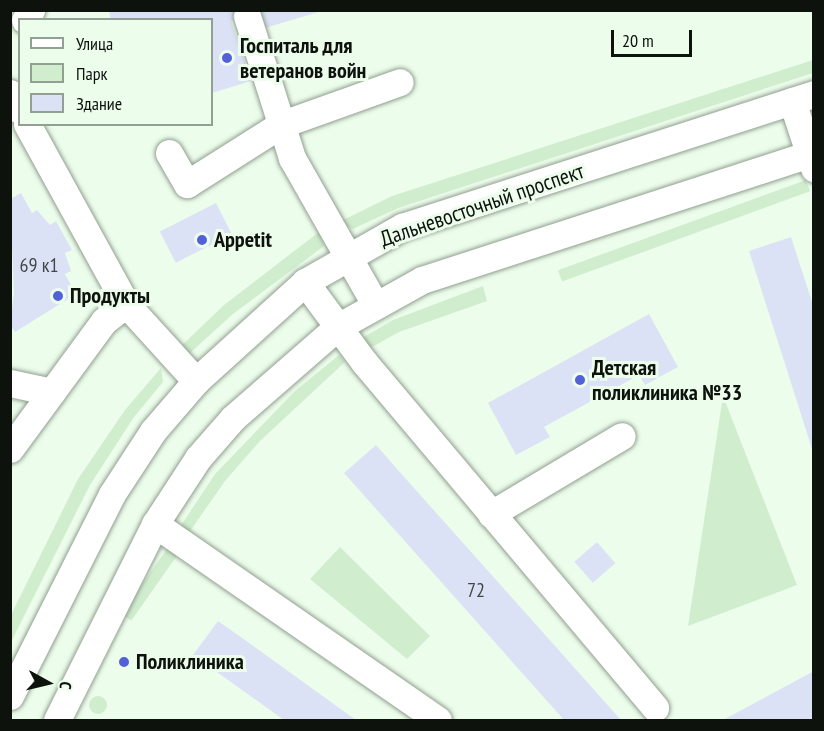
<!DOCTYPE html>
<meta charset="utf-8">
<style>
body{margin:0}
#map{position:relative;width:824px;height:731px;overflow:hidden;background:#edfdec;font-family:"PT Sans Narrow",sans-serif}
div>[style]{position:absolute}
.green>*{inset:0;background:#d0eece;transform-origin:0 0}
.round{border-radius:50%}
.building>*{inset:0;background:#dce2f6;transform-origin:0 0}
.roads{filter:drop-shadow(0 0 2px #909f8f) drop-shadow(0 0 2px #909f8f)}
.minor>*{height:27px;margin:-13.5px;padding:0 13.5px;transform-origin:13.5px;border-radius:13.5px;background:#fff}
.dots>*{width:16px;height:16px;translate:-50% -50%;box-sizing:border-box;border:3px solid #edfdec;border-radius:50%}
span{translate:-50% -50%;white-space:nowrap;text-align:center;line-height:1.15;-webkit-text-stroke:6px #edfdec;paint-order:stroke}
.number-label{font-size:20px;color:#414647}
.number-label span{-webkit-text-stroke-width:0}
.poi-label{font-size:22px;color:#0d120d;font-weight:700}
.left{translate:0 -50%;text-align:left}
.street-label{font-size:22px;color:#0d120d}
.frame{position:absolute;inset:0;border:12px solid #0d120d;pointer-events:none}
.legend{position:absolute;left:18px;top:18px;width:195px;height:108px;box-sizing:border-box;background:#edfdec;border:2px solid #939f93;margin:0;padding:8px 10px;list-style:none;font-size:18px;color:#0d120d}
.legend li{display:flex;align-items:center;gap:12px;height:30px}
.legend b{width:30px;border:2px solid #939f93}
.north{position:absolute;left:18px;top:653px;width:60px;height:60px;-webkit-text-stroke:4px #edfdec;paint-order:stroke;rotate:98deg;font-size:16px;font-weight:700;line-height:24px;text-align:center;color:#0d120d}
.north::after{content:'';display:block;margin:auto;width:21px;height:27px;background:#0d120d;clip-path:polygon(50% 0,100% 100%,50% 72%,0 100%)}
.scale{position:absolute;left:611px;top:30px;width:81px;height:27px;box-sizing:border-box;border:3px solid #0d120d;border-top:0;padding-left:8px;font-size:18px;line-height:21px;white-space:nowrap;color:#0d120d;-webkit-text-stroke:4px #edfdec;paint-order:stroke}
</style>
<div id="map">
<div class="green">
<i style="clip-path:polygon(813px 60px,813px 73px,398px 208px,353px 229px,339px 222px,392px 196px)"></i>
<i style="left:806px;top:180px;width:12px;height:264px;rotate:70deg"></i>
<i style="clip-path:polygon(319px 232px,324px 246px,233px 314px,190px 353px,177px 350px,224px 305px)"></i>
<i style="clip-path:polygon(483px 286px,487px 301px,399px 332px,365px 351px,357px 341px,393px 320px)"></i>
<i style="clip-path:polygon(339px 355px,345px 362px,260px 441px,225px 481px,188px 534px,180px 527px,215px 474px,295px 391px)"></i>
<i style="clip-path:polygon(161px 368px,163px 382px,134px 417px,90px 485px,11px 642px,11px 615px,78px 479px,125px 410px)"></i>
<i style="clip-path:polygon(723px 396px,797px 585px,688px 626px)"></i>
<i style="left:169px;top:546px;width:12px;height:83px;rotate:35deg"></i>
<i style="clip-path:polygon(340px 547px,430px 636px,407px 659px,310px 579px)"></i>
<i class="round" style="left:89px;top:696px;width:18px;height:18px"></i>
</div>
<div class="building">
<i style="clip-path:polygon(114px 10px,322px 10px,322px 11px,265px 28px,260px 12px,231px 21px,251px 81px,212px 93px,212px 20px,111px 20px,109px 12px)"></i>
<i style="clip-path:polygon(21px 193px,32px 213px,37px 210px,50px 225px,56px 221px,72px 250px,65px 253px,71px 271px,65px 274px,76px 294px,15px 332px,10px 325px,14px 293px,10px 199px)"></i>
<i style="left:216px;top:203px;width:35px;height:63px;rotate:63deg"></i>
<i style="clip-path:polygon(791px 237px,814px 308px,813px 452px,749px 251px)"></i>
<i style="clip-path:polygon(649px 314px,678px 367px,645px 385px,639px 375px,544px 427px,550px 437px,516px 455px,488px 403px)"></i>
<i style="clip-path:polygon(376px 445px,398px 470px,621px 720px,564px 720px,344px 473px)"></i>
<i style="left:597px;top:542px;width:28px;height:30px;rotate:49deg"></i>
<i style="clip-path:polygon(218px 621px,245px 640px,356px 720px,284px 720px,193px 655px)"></i>
<i style="clip-path:polygon(814px 671px,812px 720px,723px 720px)"></i>
</div>
<div class="roads">
<div class="minor">
<i style="left:247px;top:16px;width:149px;rotate:72.4deg"></i>
<i style="left:292px;top:158px;width:168px;rotate:60.4deg"></i>
<i style="left:25px;top:20px;width:12px;rotate:-59deg"></i>
<i style="left:10px;top:93px;width:20px;rotate:60deg"></i>
<i style="left:792px;top:101px;width:71px;rotate:71.8deg"></i>
<i style="left:27px;top:124px;width:205px;rotate:61.2deg"></i>
<i style="left:126px;top:304px;width:104px;rotate:47.7deg"></i>
<i style="left:169px;top:153px;width:36px;rotate:60deg"></i>
<i style="left:187px;top:184px;width:110px;rotate:-32.4deg"></i>
<i style="left:280px;top:125px;width:127px;rotate:-19.7deg"></i>
<i style="left:305px;top:282px;width:99px;rotate:53.6deg"></i>
<i style="left:364px;top:362px;width:452px;rotate:49.9deg"></i>
<i style="left:10px;top:383px;width:43px;rotate:12.1deg"></i>
<i style="left:10px;top:449px;width:159px;rotate:-53.7deg"></i>
<i style="left:104px;top:321px;width:28px;rotate:-38deg"></i>
<i style="left:491px;top:514px;width:152px;rotate:-30.8deg"></i>
<i style="left:155px;top:524px;width:344px;rotate:34.7deg"></i>
<i style="left:10px;top:696px;width:226px;rotate:-63.2deg"></i>
<i style="left:112px;top:494px;width:75px;rotate:-56.9deg"></i>
<i style="left:153px;top:431px;width:66px;rotate:-49.3deg"></i>
<i style="left:196px;top:381px;width:147px;rotate:-42.2deg"></i>
<i style="left:305px;top:282px;width:112px;rotate:-29.6deg"></i>
<i style="left:402px;top:227px;width:433px;rotate:-17.9deg"></i>
<i style="left:57px;top:720px;width:219px;rotate:-63.4deg"></i>
<i style="left:155px;top:524px;width:79px;rotate:-56.9deg"></i>
<i style="left:198px;top:458px;width:53px;rotate:-48.8deg"></i>
<i style="left:233px;top:418px;width:137px;rotate:-41.1deg"></i>
<i style="left:336px;top:328px;width:98px;rotate:-29.2deg"></i>
<i style="left:422px;top:280px;width:412px;rotate:-18deg"></i>
</div>
</div>
<div class="dots">
<i style="left:227px;top:58px;background:#5261d7"></i>
<i style="left:202px;top:240px;background:#5261d7"></i>
<i style="left:58px;top:296px;background:#5261d7"></i>
<i style="left:580px;top:380px;background:#5261d7"></i>
<i style="left:124px;top:662px;background:#5261d7"></i>
</div>
<div class="number-label">
<span style="left:39px;top:265px">69 к1</span>
<span style="left:476px;top:590px">72</span>
</div>
<div class="poi-label">
<span class="left" style="left:240px;top:58px">Госпиталь для<br>ветеранов войн</span>
<span class="left" style="left:214px;top:240px">Appetit</span>
<span class="left" style="left:70px;top:296px">Продукты</span>
<span class="left" style="left:592px;top:380px">Детская<br>поликлиника №33</span>
<span class="left" style="left:136px;top:662px">Поликлиника</span>
</div>
<div class="street-label">
<span style="left:482px;top:205px;rotate:-19deg">Дальневосточный проспект</span>
</div>
<div class="frame"></div>
<ul class="legend">
<li><b style="height:8px;background:#fff"></b>Улица</li>
<li><b style="height:16px;background:#d0eece"></b>Парк</li>
<li><b style="height:16px;background:#dce2f6"></b>Здание</li>
</ul>
<div class="north">С</div>
<div class="scale">20 m</div>
</div>
